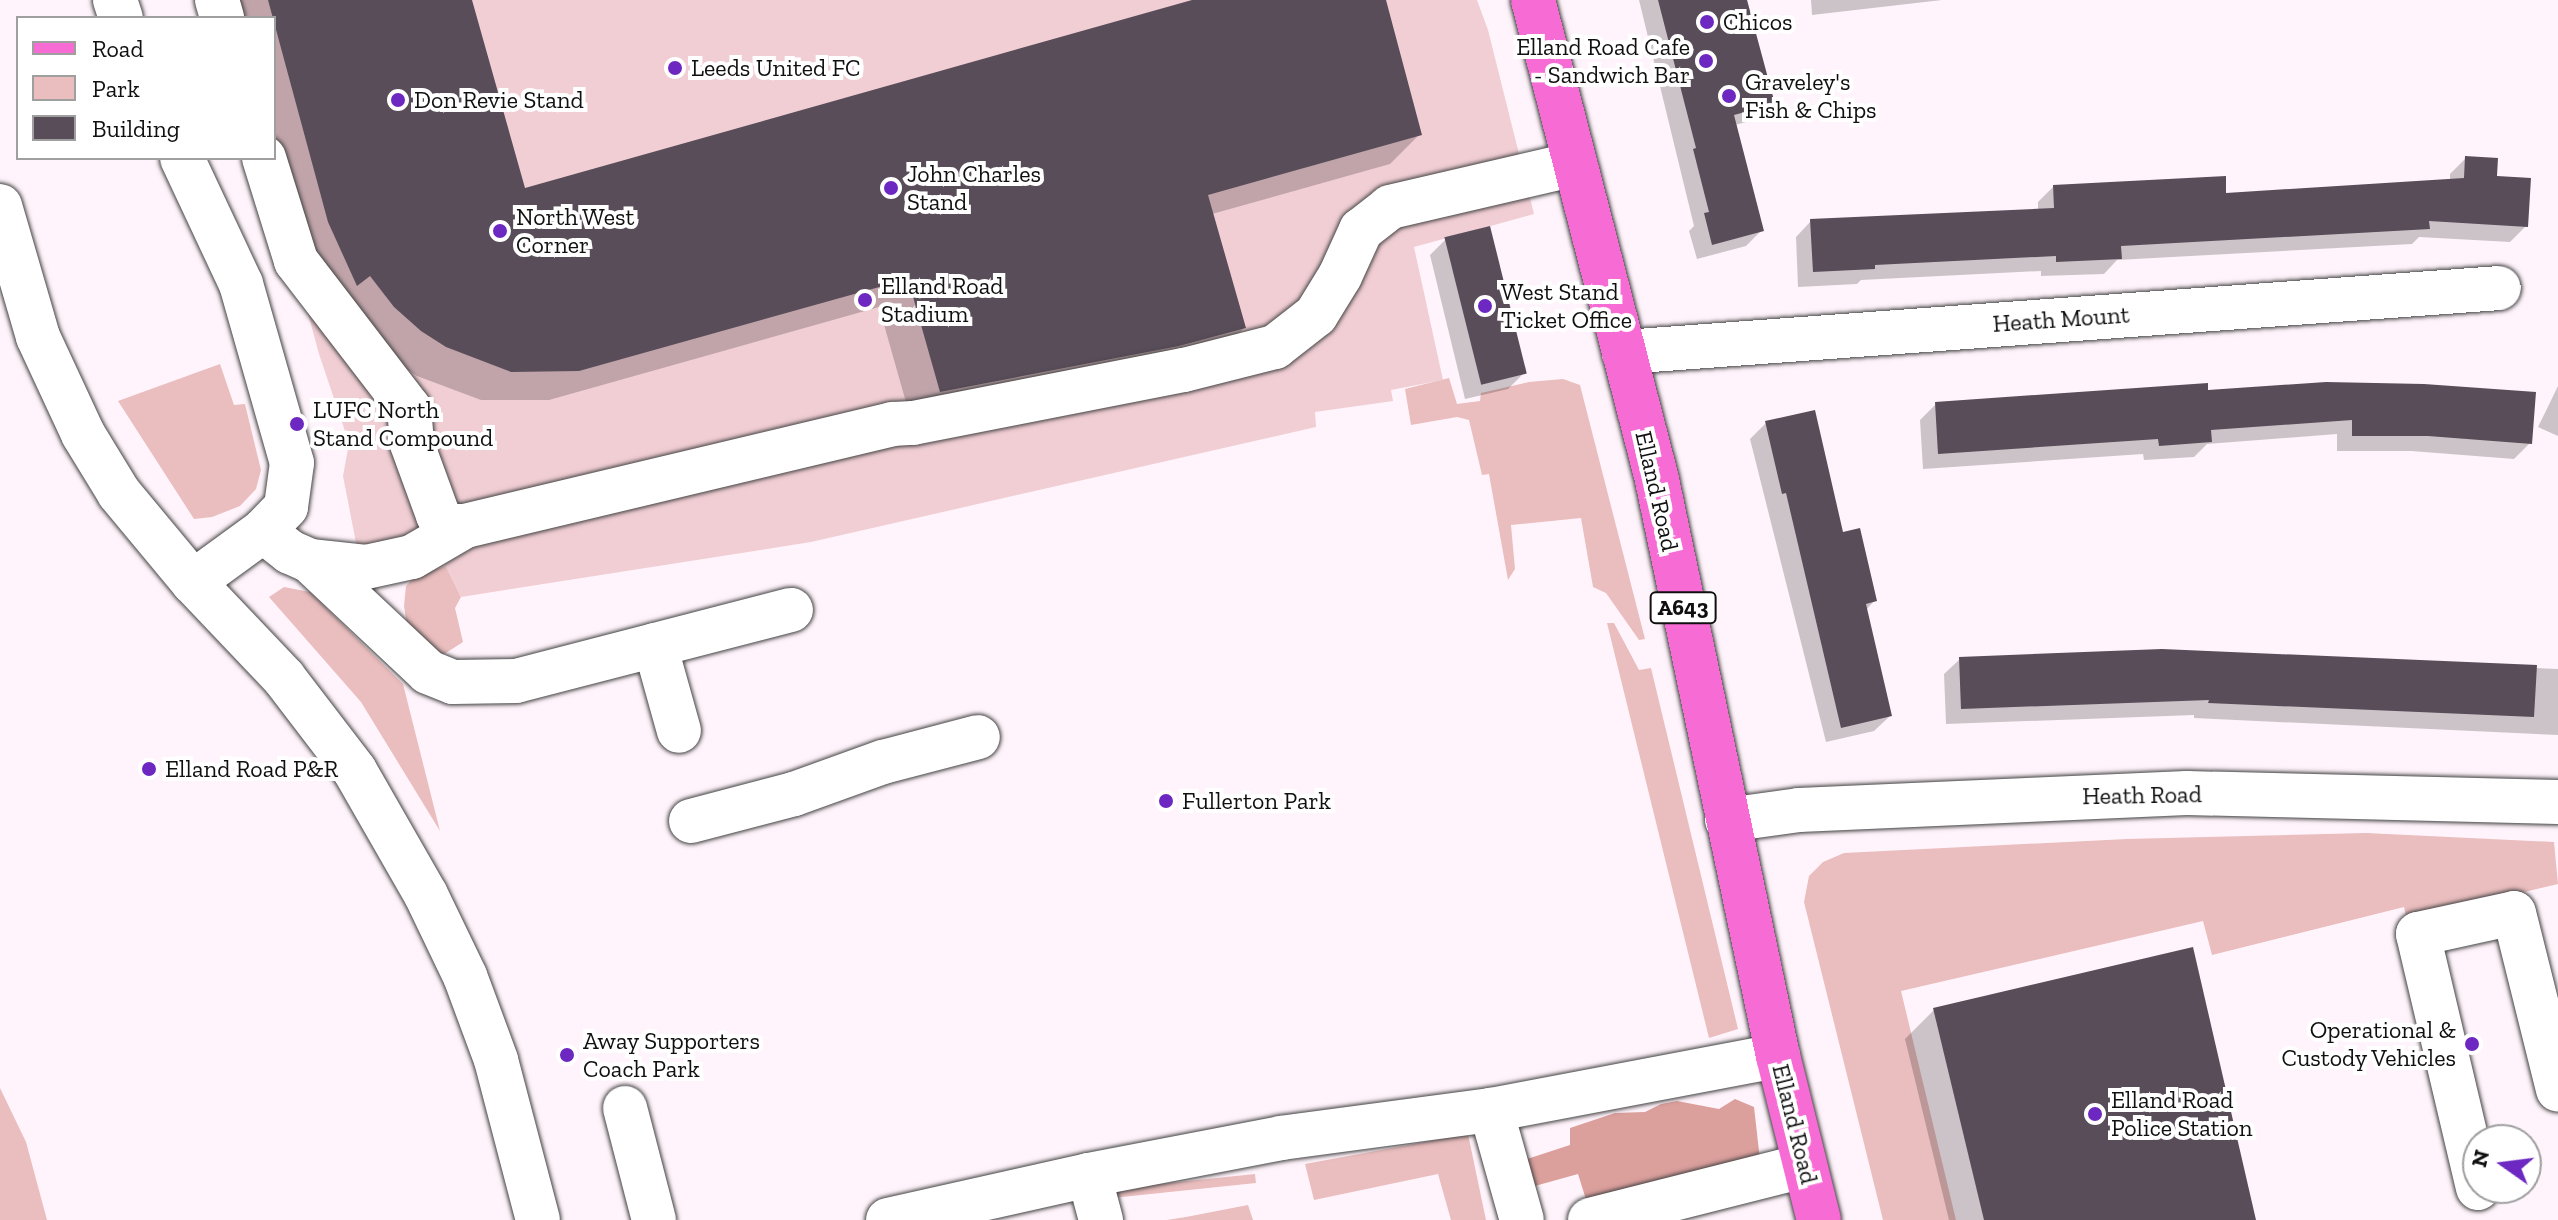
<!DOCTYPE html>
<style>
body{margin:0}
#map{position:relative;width:2558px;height:1220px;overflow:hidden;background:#fff4fb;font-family:"Zilla Slab",serif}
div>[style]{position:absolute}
.green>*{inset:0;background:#eabdbe;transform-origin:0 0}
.forest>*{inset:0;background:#db9f9c}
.pitch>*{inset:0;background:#f1ced4}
.shadow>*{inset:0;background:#0003}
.building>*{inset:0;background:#584d59;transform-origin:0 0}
.roads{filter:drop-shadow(0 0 2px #434343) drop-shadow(0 0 2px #434343)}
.minor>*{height:44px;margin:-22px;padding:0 22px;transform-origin:22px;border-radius:22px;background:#fff}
.major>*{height:44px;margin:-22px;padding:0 22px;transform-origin:22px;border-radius:22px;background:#f76cd4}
.dots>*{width:22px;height:22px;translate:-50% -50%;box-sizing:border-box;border:4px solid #fff;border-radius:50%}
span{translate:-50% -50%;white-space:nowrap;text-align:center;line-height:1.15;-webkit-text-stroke:8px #fff;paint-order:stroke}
.shield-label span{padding:2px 6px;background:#fff;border:2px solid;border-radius:6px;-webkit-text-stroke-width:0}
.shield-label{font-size:22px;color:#101010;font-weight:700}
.poi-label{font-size:24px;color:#101010}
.left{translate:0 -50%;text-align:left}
.right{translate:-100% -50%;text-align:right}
.street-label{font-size:24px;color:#101010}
.legend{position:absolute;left:16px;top:16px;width:260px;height:144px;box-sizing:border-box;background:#fff;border:2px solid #9f9f9f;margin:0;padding:10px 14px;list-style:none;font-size:24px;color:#101010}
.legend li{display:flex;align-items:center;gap:16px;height:40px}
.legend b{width:40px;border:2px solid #9f9f9f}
.north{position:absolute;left:2462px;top:1124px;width:80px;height:80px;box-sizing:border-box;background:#fff;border:2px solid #9f9f9f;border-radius:50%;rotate:284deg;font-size:22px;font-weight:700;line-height:32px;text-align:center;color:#101010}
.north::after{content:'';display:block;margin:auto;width:28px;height:36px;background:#6d28c1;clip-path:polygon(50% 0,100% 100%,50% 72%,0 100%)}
</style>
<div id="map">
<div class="green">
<i style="clip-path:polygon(220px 364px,234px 405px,245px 404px,261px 470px,256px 489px,240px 506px,212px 517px,194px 519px,118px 401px)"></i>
<i style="clip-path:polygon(1449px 378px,1457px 404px,1480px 401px,1481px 393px,1529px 382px,1563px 379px,1580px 385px,1645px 639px,1639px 640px,1606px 593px,1593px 587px,1581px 518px,1511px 525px,1515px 569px,1508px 580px,1489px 474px,1482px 475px,1469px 420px,1457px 417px,1411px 425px,1405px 389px)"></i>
<i style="clip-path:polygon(446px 566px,461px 597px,455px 608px,463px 642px,438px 658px,407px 626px,404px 606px,406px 586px,417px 574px)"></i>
<i style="clip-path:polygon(284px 587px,310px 592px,403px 684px,440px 831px,361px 702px,269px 597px)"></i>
<i style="clip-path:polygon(1607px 623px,1614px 623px,1639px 670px,1651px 668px,1738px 1029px,1709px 1038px)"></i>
<i style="clip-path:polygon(2366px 833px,2554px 842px,2558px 884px,2407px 920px,2404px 907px,2212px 955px,2203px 921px,1901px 991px,1956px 1220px,1883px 1220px,1804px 902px,1809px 876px,1823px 862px,1844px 853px,2127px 839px)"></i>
<i style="clip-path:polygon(0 1088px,26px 1142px,47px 1220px,0 1220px)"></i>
<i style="clip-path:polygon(1468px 1134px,1486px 1220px,1451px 1220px,1438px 1174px,1314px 1200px,1305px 1164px)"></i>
<i style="left:1255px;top:1174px;width:9px;height:147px;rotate:84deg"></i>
<i style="clip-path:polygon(1248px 1205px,1253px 1220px,1167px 1220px,1186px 1217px)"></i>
</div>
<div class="forest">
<i style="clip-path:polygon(1735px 1099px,1754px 1107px,1760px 1160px,1589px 1209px,1578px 1174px,1524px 1189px,1518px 1162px,1570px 1145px,1570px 1128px,1615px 1113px,1645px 1112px,1661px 1104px,1677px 1101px,1719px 1109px)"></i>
</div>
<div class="pitch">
<i style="clip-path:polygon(223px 0,1477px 0,1488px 30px,1534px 214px,1414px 247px,1443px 380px,1391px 390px,1393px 401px,1315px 412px,1316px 427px,811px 542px,461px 597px,446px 566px,417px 574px,358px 553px,343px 476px,349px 443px,319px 354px,266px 158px,274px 158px,274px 18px,228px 18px)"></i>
</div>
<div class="shadow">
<i style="clip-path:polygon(231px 0,470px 0,523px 191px,1199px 0,1384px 0,1419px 135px,1390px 164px,1212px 214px,1244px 328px,1215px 357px,911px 420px,879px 307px,549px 400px,481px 400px,417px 376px,392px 359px,300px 252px,274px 157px,274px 18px,236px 18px)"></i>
<i style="clip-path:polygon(1639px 0,1747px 0,1773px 104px,1757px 119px,1735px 125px,1762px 230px,1746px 246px,1697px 259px,1689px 231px,1694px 226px)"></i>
<i style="clip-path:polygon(1811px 0,1942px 0,1812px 15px)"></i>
<i style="clip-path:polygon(2466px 158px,2495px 178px,2526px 226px,2510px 242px,2419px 237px,2412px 244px,2117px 260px,2104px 274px,2041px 276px,2041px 271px,1861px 280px,1857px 284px,1798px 287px,1796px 237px,1811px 221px,2038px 211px,2038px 202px,2054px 186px,2224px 195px,2450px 181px,2450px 174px)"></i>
<i style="clip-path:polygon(1446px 239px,1524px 373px,1508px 389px,1465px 399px,1430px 255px)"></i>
<i style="clip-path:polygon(2558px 386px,2558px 436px,2538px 427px)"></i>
<i style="clip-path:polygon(2206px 392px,2530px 443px,2514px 459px,2411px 451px,2337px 451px,2337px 434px,2207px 444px,2194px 457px,2144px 460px,2143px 454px,1923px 469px,1920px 420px,1936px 404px)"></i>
<i style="clip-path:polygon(1766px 423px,1842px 535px,1875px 600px,1866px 610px,1890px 716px,1874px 731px,1826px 742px,1750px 439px)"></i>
<i style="clip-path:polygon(2162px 651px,2558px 669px,2558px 735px,2194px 718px,2194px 715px,1946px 724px,1944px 674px,1960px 659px)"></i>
<i style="clip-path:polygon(1934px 1010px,2254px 1220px,1949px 1220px,1905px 1039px)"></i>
</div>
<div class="building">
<i style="clip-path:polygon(268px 0,472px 0,525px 188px,1192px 0,1386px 0,1422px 135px,1208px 195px,1246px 328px,1179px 346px,940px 392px,908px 279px,579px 371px,511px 372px,446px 347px,421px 331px,394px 307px,370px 276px,357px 286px,328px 222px)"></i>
<i style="clip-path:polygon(1658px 0,1747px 0,1775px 104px,1734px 115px,1764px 231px,1712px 245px,1704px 213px,1709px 212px,1693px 149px,1696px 148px)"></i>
<i style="clip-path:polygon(2465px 156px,2498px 158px,2497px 176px,2531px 178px,2528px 227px,2429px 221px,2430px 229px,2121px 246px,2122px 259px,2056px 262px,2056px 256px,1875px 265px,1875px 269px,1813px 272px,1810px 219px,2054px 208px,2053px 185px,2226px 176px,2226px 193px,2464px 178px)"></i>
<i style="left:1490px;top:226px;width:152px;height:47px;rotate:76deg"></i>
<i style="clip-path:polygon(2326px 382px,2424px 384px,2536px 392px,2532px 444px,2428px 436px,2352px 436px,2352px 420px,2211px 430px,2212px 442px,2159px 446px,2158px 439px,1938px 454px,1935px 402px,2208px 383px,2208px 390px)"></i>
<i style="clip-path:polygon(1815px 410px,1843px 532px,1860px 528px,1877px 601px,1866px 604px,1892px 716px,1841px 728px,1786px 493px,1782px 494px,1765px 421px)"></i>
<i style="clip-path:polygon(2162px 649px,2537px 665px,2534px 717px,2208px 703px,2209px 700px,1961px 709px,1959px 657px)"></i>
<i style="clip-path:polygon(2193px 947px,2256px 1220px,1984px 1220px,1933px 1008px)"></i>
</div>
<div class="roads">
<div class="minor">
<i style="left:115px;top:0;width:19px;rotate:72deg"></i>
<i style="left:217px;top:0;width:19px;rotate:74deg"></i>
<i style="left:182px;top:158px;width:139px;rotate:64.9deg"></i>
<i style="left:241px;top:284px;width:186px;rotate:74.1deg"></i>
<i style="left:292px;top:463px;width:44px;rotate:97.8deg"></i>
<i style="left:286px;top:507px;width:33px;rotate:134deg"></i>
<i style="left:264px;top:158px;width:108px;rotate:72.7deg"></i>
<i style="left:296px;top:261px;width:185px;rotate:52.5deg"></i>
<i style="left:409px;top:408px;width:36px;rotate:85deg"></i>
<i style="left:412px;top:444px;width:76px;rotate:69.9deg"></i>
<i style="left:438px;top:515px;width:14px;rotate:51deg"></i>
<i style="left:447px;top:526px;width:18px"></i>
<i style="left:465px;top:526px;width:439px;rotate:-13.4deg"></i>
<i style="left:892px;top:424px;width:21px;rotate:-3deg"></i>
<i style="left:913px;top:423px;width:276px;rotate:-11.1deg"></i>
<i style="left:1184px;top:370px;width:94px;rotate:-14.2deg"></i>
<i style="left:1275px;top:347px;width:52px;rotate:-38deg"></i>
<i style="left:1316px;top:315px;width:46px;rotate:-58.4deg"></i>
<i style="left:1340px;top:276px;width:51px;rotate:-65.5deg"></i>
<i style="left:1361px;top:230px;width:37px;rotate:-38deg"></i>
<i style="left:1390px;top:207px;width:190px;rotate:-13.1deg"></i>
<i style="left:0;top:206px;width:136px;rotate:73.8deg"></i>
<i style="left:38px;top:337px;width:107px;rotate:65.1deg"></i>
<i style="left:83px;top:434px;width:69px;rotate:58.6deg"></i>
<i style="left:119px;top:493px;width:116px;rotate:50.3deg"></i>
<i style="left:193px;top:582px;width:132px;rotate:46.5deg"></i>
<i style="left:284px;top:678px;width:117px;rotate:52.6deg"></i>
<i style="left:355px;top:771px;width:143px;rotate:60.2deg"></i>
<i style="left:426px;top:895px;width:90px;rotate:64.3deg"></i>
<i style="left:465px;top:976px;width:90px;rotate:69.7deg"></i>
<i style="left:496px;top:1060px;width:165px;rotate:75.3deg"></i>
<i style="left:1624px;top:352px;width:877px;rotate:-4.18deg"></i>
<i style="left:310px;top:561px;width:162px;rotate:43.2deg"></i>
<i style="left:428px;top:672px;width:27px;rotate:22deg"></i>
<i style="left:453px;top:682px;width:63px;rotate:-0.9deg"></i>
<i style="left:516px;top:681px;width:284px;rotate:-14.5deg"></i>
<i style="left:193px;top:582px;width:87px;rotate:-36.1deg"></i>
<i style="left:263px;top:531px;width:34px;rotate:38deg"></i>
<i style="left:290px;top:552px;width:22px;rotate:24deg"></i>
<i style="left:310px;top:561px;width:56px;rotate:6.1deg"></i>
<i style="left:366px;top:567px;width:47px;rotate:-12.3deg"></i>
<i style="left:412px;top:557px;width:61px;rotate:-30.3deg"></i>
<i style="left:655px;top:645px;width:89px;rotate:74.4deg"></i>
<i style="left:1727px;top:820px;width:73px;rotate:-7.9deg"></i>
<i style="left:1799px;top:810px;width:388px;rotate:-2.5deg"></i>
<i style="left:2187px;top:793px;width:371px;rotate:1.4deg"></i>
<i style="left:691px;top:821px;width:106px;rotate:-14.7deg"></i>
<i style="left:794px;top:794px;width:95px;rotate:-19.8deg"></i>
<i style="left:883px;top:762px;width:98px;rotate:-14.7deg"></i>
<i style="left:625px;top:1108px;width:116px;rotate:75.5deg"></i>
<i style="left:1491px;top:1110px;width:114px;rotate:74.3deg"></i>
<i style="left:1089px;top:1175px;width:47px;rotate:75.1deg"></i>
<i style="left:2478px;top:1188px;width:261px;rotate:-103.3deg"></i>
<i style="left:2418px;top:934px;width:98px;rotate:-12.3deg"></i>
<i style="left:2514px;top:913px;width:182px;rotate:76deg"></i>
<i style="left:888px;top:1220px;width:206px;rotate:-12.6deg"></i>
<i style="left:1089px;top:1175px;width:196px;rotate:-10.9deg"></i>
<i style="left:1281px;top:1138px;width:212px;rotate:-7.6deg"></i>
<i style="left:1491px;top:1110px;width:292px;rotate:-10.7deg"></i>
<i style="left:1590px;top:1220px;width:221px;rotate:-14.2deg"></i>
</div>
<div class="major">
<i style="left:1533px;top:0;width:496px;rotate:75.5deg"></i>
<i style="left:1657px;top:480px;width:589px;rotate:78.14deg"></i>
<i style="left:1778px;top:1056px;width:169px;rotate:76deg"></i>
</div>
</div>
<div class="dots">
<i style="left:1707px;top:22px;background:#6d28c1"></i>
<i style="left:1706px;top:61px;background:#6d28c1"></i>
<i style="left:675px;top:68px;background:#6d28c1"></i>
<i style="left:1729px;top:96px;background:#6d28c1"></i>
<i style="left:398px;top:100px;background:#6d28c1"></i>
<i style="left:891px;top:188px;background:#6d28c1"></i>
<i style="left:500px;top:231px;background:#6d28c1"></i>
<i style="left:865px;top:300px;background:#6d28c1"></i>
<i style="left:1485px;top:306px;background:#6d28c1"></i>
<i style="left:297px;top:424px;background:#6d28c1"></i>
<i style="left:149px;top:769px;background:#6d28c1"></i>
<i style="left:1166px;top:801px;background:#6d28c1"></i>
<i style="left:2472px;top:1044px;background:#6d28c1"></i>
<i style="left:567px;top:1055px;background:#6d28c1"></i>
<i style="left:2095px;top:1114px;background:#6d28c1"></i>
</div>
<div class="shield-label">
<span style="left:1683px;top:608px">A643</span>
</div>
<div class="poi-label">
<span class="left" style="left:1723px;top:22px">Chicos</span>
<span class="right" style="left:1690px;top:61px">Elland Road Cafe<br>- Sandwich Bar</span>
<span class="left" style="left:691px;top:68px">Leeds United FC</span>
<span class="left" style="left:1745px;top:96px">Graveley's<br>Fish &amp; Chips</span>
<span class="left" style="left:414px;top:100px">Don Revie Stand</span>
<span class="left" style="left:907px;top:188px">John Charles<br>Stand</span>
<span class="left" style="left:516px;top:231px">North West<br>Corner</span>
<span class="left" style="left:881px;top:300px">Elland Road<br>Stadium</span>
<span class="left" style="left:1501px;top:306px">West Stand<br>Ticket Office</span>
<span class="left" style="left:313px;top:424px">LUFC North<br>Stand Compound</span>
<span class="left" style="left:165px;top:769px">Elland Road P&amp;R</span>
<span class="left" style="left:1182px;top:801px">Fullerton Park</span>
<span class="right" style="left:2456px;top:1044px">Operational &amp;<br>Custody Vehicles</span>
<span class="left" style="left:583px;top:1055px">Away Supporters<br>Coach Park</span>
<span class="left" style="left:2111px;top:1114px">Elland Road<br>Police Station</span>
</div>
<div class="street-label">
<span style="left:2061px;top:319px;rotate:-4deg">Heath Mount</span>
<span style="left:1657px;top:491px;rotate:77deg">Elland Road</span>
<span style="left:2142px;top:795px;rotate:-1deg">Heath Road</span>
<span style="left:1795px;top:1124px;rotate:76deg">Elland Road</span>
</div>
<ul class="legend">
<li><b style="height:10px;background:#f76cd4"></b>Road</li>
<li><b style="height:22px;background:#eabdbe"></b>Park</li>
<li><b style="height:22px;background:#584d59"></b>Building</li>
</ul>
<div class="north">N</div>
</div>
